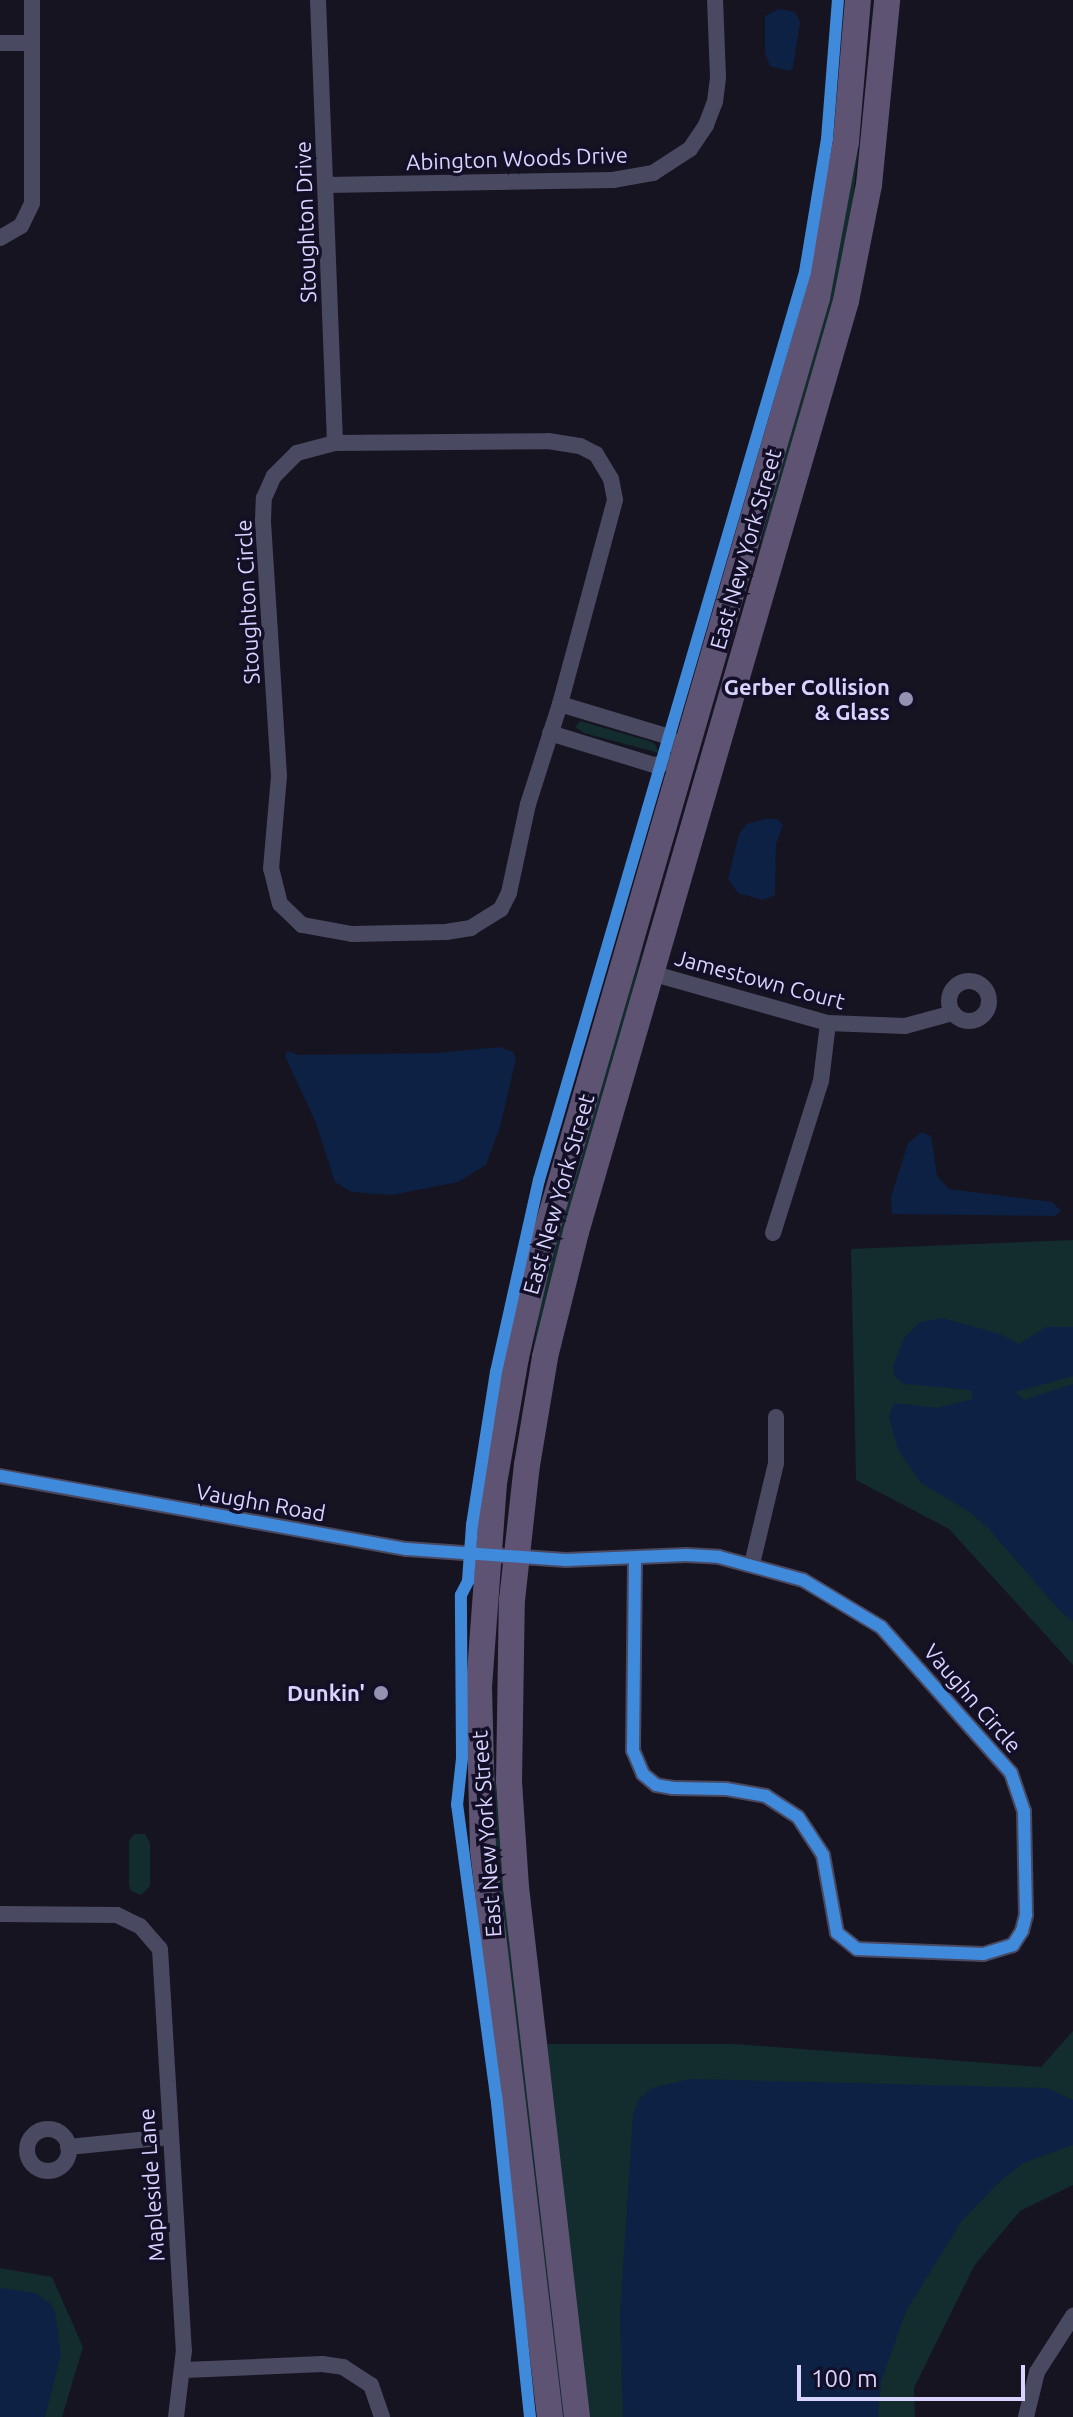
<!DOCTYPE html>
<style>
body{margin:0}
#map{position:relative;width:1073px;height:2417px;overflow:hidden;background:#161421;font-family:Ubuntu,sans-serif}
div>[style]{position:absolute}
.green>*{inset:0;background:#132c2d}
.water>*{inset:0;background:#0d2144}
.minor>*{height:16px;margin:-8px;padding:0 8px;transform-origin:8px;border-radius:8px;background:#4a4962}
.minor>.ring{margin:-8px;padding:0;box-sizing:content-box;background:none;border:16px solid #4a4962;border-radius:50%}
.primary>*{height:26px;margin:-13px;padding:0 13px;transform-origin:13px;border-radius:13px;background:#5e5373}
.cycleway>*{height:12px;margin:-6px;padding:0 6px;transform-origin:6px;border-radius:6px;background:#408adc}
.dots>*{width:22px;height:22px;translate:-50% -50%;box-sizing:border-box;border:4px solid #130f26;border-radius:50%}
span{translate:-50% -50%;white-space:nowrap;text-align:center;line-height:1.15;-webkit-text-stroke:7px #130f26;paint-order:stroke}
.street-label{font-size:22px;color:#d9d4ff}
.poi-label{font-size:22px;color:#d9d4ff;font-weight:700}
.right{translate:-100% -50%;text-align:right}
.scale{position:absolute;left:797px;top:2365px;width:228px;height:36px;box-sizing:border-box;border:4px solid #d9d4ff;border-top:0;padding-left:10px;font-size:24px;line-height:28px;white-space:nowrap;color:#d9d4ff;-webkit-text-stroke:6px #130f26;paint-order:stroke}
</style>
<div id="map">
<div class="green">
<i style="clip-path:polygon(859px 141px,848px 247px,753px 580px,777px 471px)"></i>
<i style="clip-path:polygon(580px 721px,649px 741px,655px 744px,659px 753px,584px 733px,575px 727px)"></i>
<i style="clip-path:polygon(646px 933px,618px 1054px,530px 1369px,549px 1254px)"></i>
<i style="clip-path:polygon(1073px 1240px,1073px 1665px,949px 1529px,856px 1480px,851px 1249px)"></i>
<i style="clip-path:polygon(492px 1738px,497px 1798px,567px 2417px,561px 2417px,492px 1826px)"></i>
<i style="clip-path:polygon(134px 1834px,145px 1834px,150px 1843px,150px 1886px,141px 1895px,131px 1891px,129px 1885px,129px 1841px)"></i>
<i style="clip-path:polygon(1073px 2031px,1073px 2185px,1020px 2211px,974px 2266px,914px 2388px,915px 2417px,588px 2417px,544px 2044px,734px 2044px,1041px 2067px)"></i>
<i style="clip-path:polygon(0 2268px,52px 2277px,83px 2347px,62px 2417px,0 2417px)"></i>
</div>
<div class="water">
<i style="clip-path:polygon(779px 9px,795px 12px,800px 22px,793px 68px,789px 71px,770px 66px,765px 53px,765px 16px)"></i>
<i style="clip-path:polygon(764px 819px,777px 819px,783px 825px,776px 844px,775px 895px,763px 900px,738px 893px,728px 879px,739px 834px,747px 824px)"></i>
<i style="clip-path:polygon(501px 1047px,513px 1052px,516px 1059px,500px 1127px,486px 1165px,458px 1182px,392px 1195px,352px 1192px,335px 1182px,316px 1123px,285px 1056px,288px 1051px,298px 1055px,436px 1053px)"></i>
<i style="clip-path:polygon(922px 1132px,931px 1136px,937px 1176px,949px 1189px,1052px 1202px,1061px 1211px,1055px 1216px,892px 1214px,891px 1197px,908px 1143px)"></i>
<i style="clip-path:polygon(942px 1318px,1000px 1334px,1019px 1344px,1046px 1327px,1073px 1327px,1073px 1376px,1015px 1392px,1024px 1400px,1073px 1384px,1073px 1621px,1060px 1611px,988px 1528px,968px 1511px,921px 1483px,898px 1450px,889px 1417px,894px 1403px,937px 1408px,973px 1399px,971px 1390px,904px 1384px,895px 1377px,893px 1367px,904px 1338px,920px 1322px)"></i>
<i style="clip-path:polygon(690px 2079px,1047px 2088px,1073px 2100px,1073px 2145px,1023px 2163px,995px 2186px,961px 2222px,906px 2311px,881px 2382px,878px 2417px,623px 2417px,620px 2314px,633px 2115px,639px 2099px,652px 2088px)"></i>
<i style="clip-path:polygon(0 2288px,35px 2293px,50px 2303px,55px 2312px,61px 2354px,45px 2417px,0 2417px)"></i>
</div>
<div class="minor">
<i style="left:318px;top:0;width:443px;rotate:87.8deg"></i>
<i style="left:0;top:43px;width:32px"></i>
<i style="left:326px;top:185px;width:287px;rotate:-1deg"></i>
<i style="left:613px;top:180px;width:41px;rotate:-9.9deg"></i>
<i style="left:653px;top:173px;width:44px;rotate:-33deg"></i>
<i style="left:690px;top:149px;width:29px;rotate:-56deg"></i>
<i style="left:706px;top:125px;width:25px;rotate:-69deg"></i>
<i style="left:715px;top:102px;width:25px;rotate:-83deg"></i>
<i style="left:718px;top:77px;width:77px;rotate:-92.2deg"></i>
<i style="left:0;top:238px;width:24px;rotate:-30deg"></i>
<i style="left:21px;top:226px;width:25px;rotate:-64deg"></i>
<i style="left:32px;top:203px;width:203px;rotate:-90deg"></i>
<i style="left:548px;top:441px;width:32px;rotate:9deg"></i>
<i style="left:580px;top:446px;width:18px;rotate:27deg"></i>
<i style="left:596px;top:454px;width:29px;rotate:59deg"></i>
<i style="left:611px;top:479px;width:21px;rotate:79deg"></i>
<i style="left:615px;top:500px;width:211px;rotate:105.1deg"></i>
<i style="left:560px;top:704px;width:105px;rotate:107.7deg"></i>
<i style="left:528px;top:804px;width:91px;rotate:102.1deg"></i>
<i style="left:509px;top:893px;width:18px;rotate:117deg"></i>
<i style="left:501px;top:909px;width:36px;rotate:148deg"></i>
<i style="left:471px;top:928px;width:24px;rotate:171deg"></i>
<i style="left:447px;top:932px;width:95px;rotate:178.8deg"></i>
<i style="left:352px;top:934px;width:51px;rotate:-169.8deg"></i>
<i style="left:302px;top:925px;width:30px;rotate:-136deg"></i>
<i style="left:280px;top:904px;width:36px;rotate:-104deg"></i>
<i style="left:271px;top:869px;width:93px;rotate:-85.1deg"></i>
<i style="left:279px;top:776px;width:256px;rotate:-93.6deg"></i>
<i style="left:263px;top:521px;width:23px;rotate:-88deg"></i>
<i style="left:264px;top:498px;width:24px;rotate:-66deg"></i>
<i style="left:274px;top:476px;width:33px;rotate:-45deg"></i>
<i style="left:297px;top:453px;width:39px;rotate:-15deg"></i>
<i style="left:335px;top:443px;width:213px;rotate:-0.5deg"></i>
<i style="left:560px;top:704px;width:114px;rotate:16.8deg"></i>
<i style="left:669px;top:737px;width:26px;rotate:53deg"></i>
<i style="left:550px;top:733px;width:109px;rotate:17.1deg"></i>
<i style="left:654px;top:765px;width:34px;rotate:-10deg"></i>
<i style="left:651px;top:973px;width:184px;rotate:15.8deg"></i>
<i style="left:828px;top:1023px;width:77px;rotate:2.2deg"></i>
<i style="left:905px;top:1026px;width:50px;rotate:-15.2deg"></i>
<i class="ring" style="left:949px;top:981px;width:24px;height:24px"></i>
<i style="left:773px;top:1233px;width:159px;rotate:-72.5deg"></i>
<i style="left:821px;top:1081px;width:58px;rotate:-83.1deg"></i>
<i style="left:0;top:1476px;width:413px;rotate:10.2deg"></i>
<i style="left:407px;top:1549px;width:159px;rotate:4deg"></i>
<i style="left:566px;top:1560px;width:120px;rotate:-2.4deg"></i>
<i style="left:686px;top:1555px;width:33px;rotate:3deg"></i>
<i style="left:719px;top:1557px;width:87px;rotate:15.3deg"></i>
<i style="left:803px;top:1580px;width:91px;rotate:31.1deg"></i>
<i style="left:881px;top:1627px;width:195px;rotate:48.3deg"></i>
<i style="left:1011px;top:1773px;width:40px;rotate:71.1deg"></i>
<i style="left:1024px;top:1811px;width:104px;rotate:88.9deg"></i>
<i style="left:1026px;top:1915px;width:16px;rotate:104deg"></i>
<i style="left:1022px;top:1931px;width:17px;rotate:123deg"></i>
<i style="left:1013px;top:1945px;width:31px;rotate:163deg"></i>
<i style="left:983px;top:1954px;width:126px;rotate:-177.7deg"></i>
<i style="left:857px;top:1949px;width:26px;rotate:-141deg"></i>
<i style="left:837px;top:1933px;width:79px;rotate:-100.2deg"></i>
<i style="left:823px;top:1855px;width:45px;rotate:-123.3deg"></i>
<i style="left:798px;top:1817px;width:38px;rotate:-147deg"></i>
<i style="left:766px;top:1796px;width:41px;rotate:-170.1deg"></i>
<i style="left:726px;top:1789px;width:53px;rotate:-178.9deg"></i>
<i style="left:673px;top:1788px;width:17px;rotate:-170deg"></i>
<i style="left:656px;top:1785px;width:17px;rotate:-140deg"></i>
<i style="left:643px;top:1774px;width:25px;rotate:-113deg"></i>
<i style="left:633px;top:1751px;width:192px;rotate:-89.4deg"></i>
<i style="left:752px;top:1564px;width:104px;rotate:-76.6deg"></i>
<i style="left:776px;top:1463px;width:46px;rotate:-90deg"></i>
<i style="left:0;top:1914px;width:117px;rotate:0.5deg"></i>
<i style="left:117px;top:1915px;width:25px;rotate:26deg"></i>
<i style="left:140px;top:1926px;width:30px;rotate:49deg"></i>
<i style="left:160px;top:1949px;width:402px;rotate:86.6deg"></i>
<i style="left:184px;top:2350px;width:67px;rotate:96.8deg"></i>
<i class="ring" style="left:27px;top:2129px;width:26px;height:26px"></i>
<i style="left:68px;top:2147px;width:102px;rotate:-5.6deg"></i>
<i style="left:185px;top:2370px;width:137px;rotate:-2.5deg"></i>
<i style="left:322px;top:2364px;width:21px;rotate:8deg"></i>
<i style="left:343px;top:2367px;width:33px;rotate:33deg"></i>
<i style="left:371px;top:2385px;width:34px;rotate:71deg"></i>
<i style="left:1026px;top:2417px;width:46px;rotate:-76.3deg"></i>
<i style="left:1037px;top:2372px;width:67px;rotate:-57.3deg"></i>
</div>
<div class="primary">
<i style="left:550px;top:2417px;width:571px;rotate:-96.74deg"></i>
<i style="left:483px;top:1850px;width:163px;rotate:-91.4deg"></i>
<i style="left:479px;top:1687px;width:205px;rotate:-85.8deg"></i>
<i style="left:494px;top:1483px;width:128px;rotate:-80.1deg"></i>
<i style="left:516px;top:1357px;width:99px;rotate:-77.2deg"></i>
<i style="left:538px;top:1260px;width:1002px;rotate:-73.83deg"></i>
<i style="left:817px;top:298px;width:159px;rotate:-79.5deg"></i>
<i style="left:846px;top:142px;width:143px;rotate:-85.2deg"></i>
<i style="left:577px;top:2417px;width:533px;rotate:-96.57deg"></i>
<i style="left:516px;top:1887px;width:106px;rotate:-93.8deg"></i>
<i style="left:509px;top:1781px;width:181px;rotate:-89.1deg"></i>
<i style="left:512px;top:1600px;width:136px;rotate:-83.7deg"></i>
<i style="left:527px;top:1465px;width:109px;rotate:-80.5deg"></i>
<i style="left:545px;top:1357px;width:129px;rotate:-76.1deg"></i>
<i style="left:576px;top:1232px;width:969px;rotate:-73.83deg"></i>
<i style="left:846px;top:301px;width:118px;rotate:-78.8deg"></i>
<i style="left:869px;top:185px;width:186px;rotate:-84.4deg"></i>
</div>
<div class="cycleway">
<i style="left:0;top:1476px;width:413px;rotate:10.2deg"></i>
<i style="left:407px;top:1549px;width:159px;rotate:4deg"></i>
<i style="left:566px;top:1560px;width:120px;rotate:-2.4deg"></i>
<i style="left:686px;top:1555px;width:33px;rotate:3deg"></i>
<i style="left:719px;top:1557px;width:87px;rotate:15.3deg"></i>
<i style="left:803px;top:1580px;width:91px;rotate:31.1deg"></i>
<i style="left:881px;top:1627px;width:195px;rotate:48.3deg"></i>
<i style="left:1011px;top:1773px;width:40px;rotate:71.1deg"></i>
<i style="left:1024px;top:1811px;width:104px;rotate:88.9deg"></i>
<i style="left:1026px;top:1915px;width:16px;rotate:104deg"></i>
<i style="left:1022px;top:1931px;width:17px;rotate:123deg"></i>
<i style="left:1013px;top:1945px;width:31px;rotate:163deg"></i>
<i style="left:983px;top:1954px;width:126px;rotate:-177.7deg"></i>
<i style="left:857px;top:1949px;width:26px;rotate:-141deg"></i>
<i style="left:837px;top:1933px;width:79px;rotate:-100.2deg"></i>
<i style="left:823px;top:1855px;width:45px;rotate:-123.3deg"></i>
<i style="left:798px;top:1817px;width:38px;rotate:-147deg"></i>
<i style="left:766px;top:1796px;width:41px;rotate:-170.1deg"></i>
<i style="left:726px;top:1789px;width:53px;rotate:-178.9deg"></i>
<i style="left:673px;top:1788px;width:17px;rotate:-170deg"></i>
<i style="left:656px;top:1785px;width:17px;rotate:-140deg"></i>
<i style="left:643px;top:1774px;width:25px;rotate:-113deg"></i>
<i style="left:633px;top:1751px;width:192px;rotate:-89.4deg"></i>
<i style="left:530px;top:2417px;width:323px;rotate:-96deg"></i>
<i style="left:496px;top:2096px;width:294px;rotate:-97.6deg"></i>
<i style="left:457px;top:1805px;width:47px;rotate:-83.9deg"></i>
<i style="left:462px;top:1758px;width:163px;rotate:-90.4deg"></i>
<i style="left:461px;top:1595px;width:16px;rotate:-63deg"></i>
<i style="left:468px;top:1581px;width:56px;rotate:-85.9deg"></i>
<i style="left:472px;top:1525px;width:155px;rotate:-81.1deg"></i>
<i style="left:496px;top:1372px;width:197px;rotate:-77.4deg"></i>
<i style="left:539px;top:1180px;width:946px;rotate:-73.67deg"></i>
<i style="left:805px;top:272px;width:135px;rotate:-80.6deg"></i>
<i style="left:827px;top:139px;width:139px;rotate:-85.5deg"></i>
</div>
<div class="dots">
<i style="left:906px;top:699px;background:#9591b1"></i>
<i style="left:381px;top:1693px;background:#9591b1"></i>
</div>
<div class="street-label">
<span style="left:517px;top:158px;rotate:-2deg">Abington Woods Drive</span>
<span style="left:305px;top:222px;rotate:-92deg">Stoughton Drive</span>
<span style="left:745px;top:549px;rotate:-74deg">East New York Street</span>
<span style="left:247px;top:602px;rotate:-93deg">Stoughton Circle</span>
<span style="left:760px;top:979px;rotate:15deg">Jamestown Court</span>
<span style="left:558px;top:1194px;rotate:-74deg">East New York Street</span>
<span style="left:261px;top:1502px;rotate:10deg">Vaughn Road</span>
<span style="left:973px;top:1698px;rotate:49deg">Vaughn Circle</span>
<span style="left:486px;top:1834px;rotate:-94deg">East New York Street</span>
<span style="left:151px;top:2185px;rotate:-94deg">Mapleside Lane</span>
</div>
<div class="poi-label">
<span class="right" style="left:890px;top:699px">Gerber Collision<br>&amp; Glass</span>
<span class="right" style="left:365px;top:1693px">Dunkin'</span>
</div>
<div class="scale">100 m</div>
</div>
